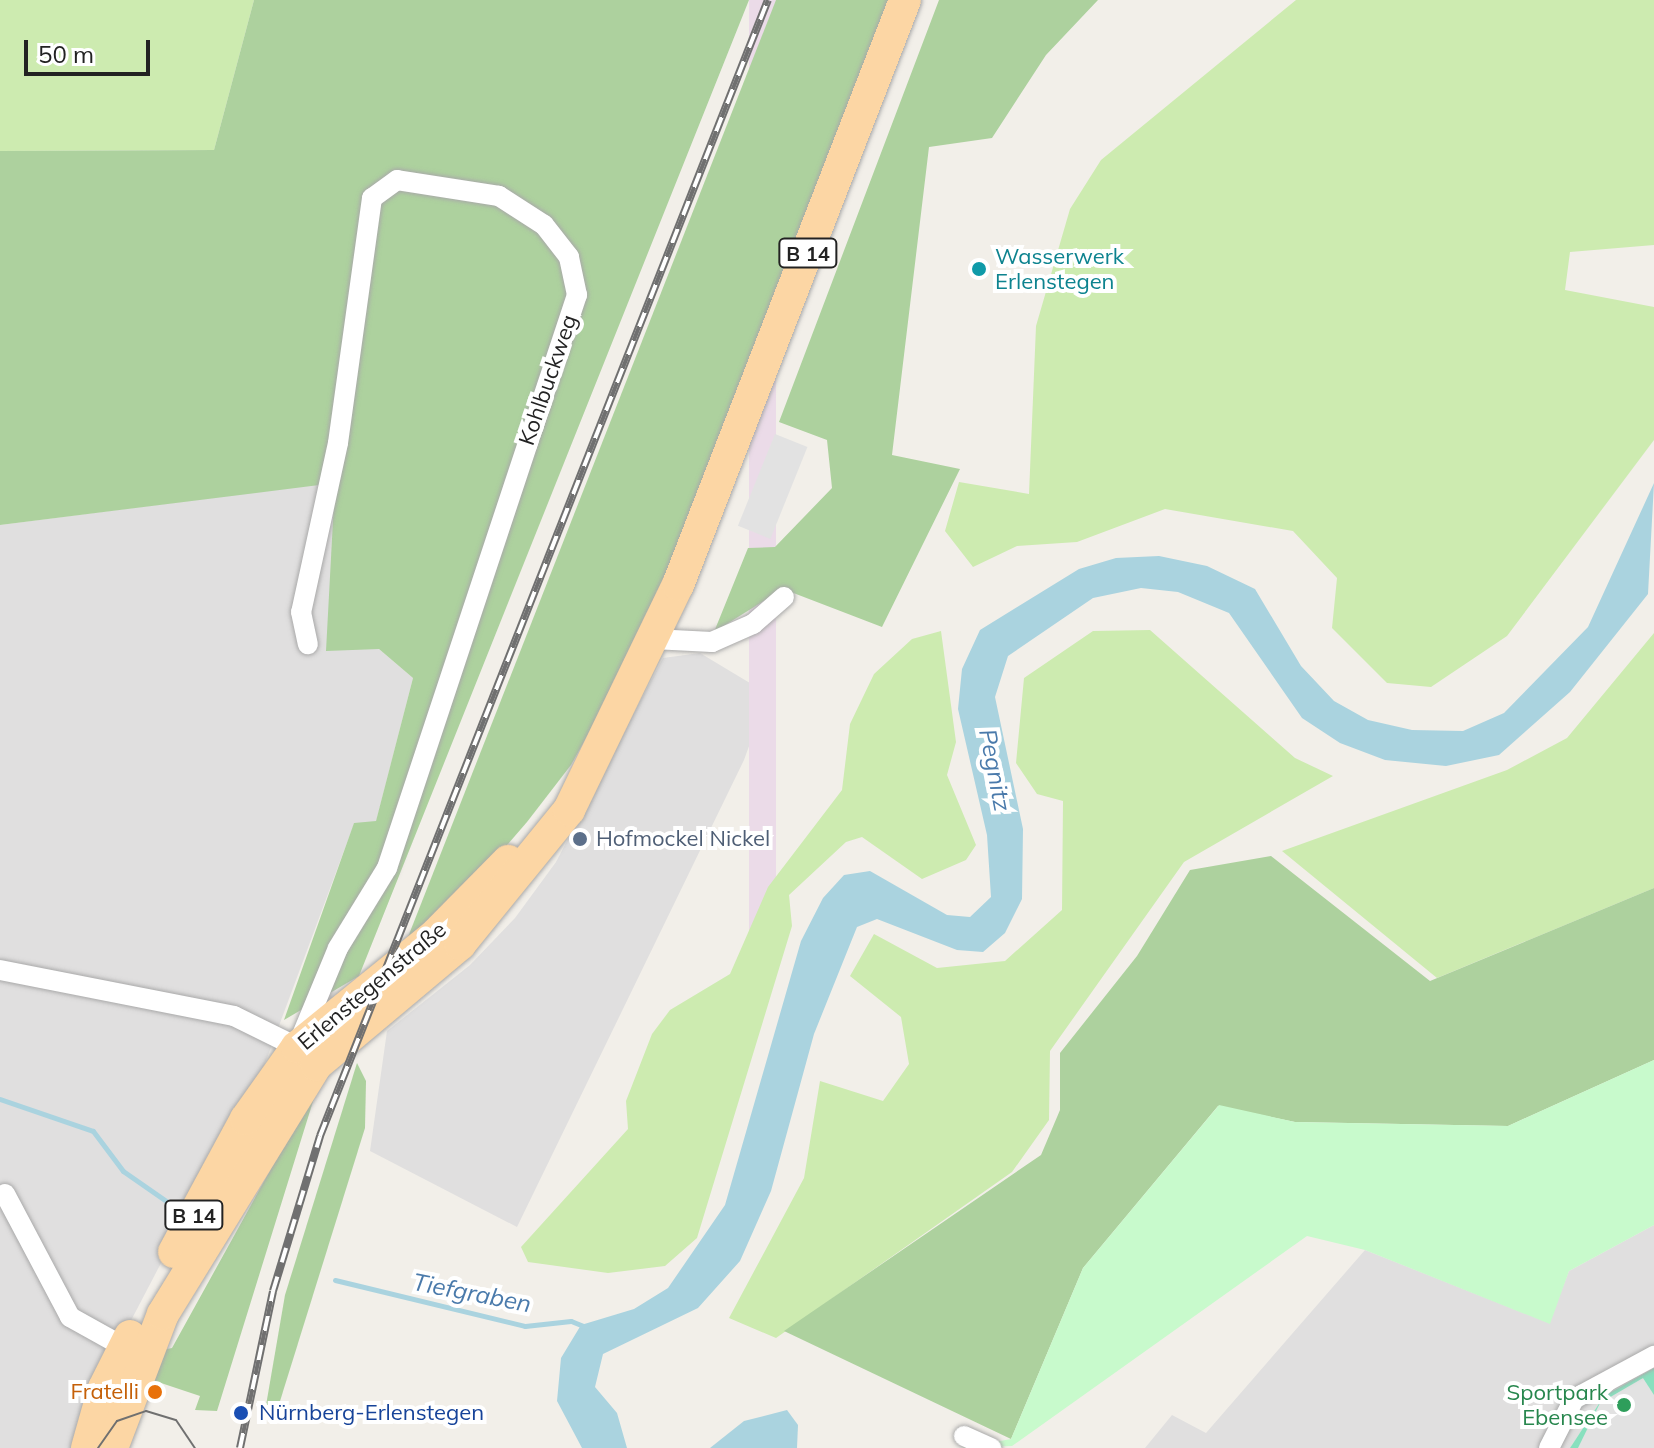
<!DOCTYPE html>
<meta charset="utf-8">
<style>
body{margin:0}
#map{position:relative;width:1654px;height:1448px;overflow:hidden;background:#f2efe9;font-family:Mulish,sans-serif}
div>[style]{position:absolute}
.residential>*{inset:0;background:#e0dfdf}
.industrial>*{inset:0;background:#ebdbe8;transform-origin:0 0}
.grass>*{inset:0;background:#cdebb0}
.forest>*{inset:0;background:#add19e}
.park>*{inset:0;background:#c8facc}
.pitch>*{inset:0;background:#88e0be}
.parking>*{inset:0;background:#e2e2e2;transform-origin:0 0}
.water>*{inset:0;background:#aad3df}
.stream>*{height:5px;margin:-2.5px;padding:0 2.5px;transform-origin:2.5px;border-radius:2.5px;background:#aad3df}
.roads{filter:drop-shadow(0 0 2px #a9a9a9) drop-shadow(0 0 2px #a9a9a9)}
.street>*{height:20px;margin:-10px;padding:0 10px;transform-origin:10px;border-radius:10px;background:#fff}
.primary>*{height:32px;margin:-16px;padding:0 16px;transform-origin:16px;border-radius:16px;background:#fcd6a4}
.tram>*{height:2px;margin:-1px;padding:0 1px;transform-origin:1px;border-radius:1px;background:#707070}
.rail>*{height:8px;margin-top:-4px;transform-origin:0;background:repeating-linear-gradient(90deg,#fff 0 15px,#707070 0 30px);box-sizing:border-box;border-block:2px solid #707070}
.dots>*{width:22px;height:22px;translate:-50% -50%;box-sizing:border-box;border:4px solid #fff;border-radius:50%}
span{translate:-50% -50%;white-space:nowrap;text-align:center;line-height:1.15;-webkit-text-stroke:8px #fff;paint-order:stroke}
.shield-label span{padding:2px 6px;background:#fff;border:2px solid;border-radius:6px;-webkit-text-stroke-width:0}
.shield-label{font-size:20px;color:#222;font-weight:700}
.culture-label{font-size:22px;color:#0d838f}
.left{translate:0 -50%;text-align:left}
.street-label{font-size:22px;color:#222}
.service-label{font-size:22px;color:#4e5e75}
.food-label{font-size:22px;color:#c56008}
.right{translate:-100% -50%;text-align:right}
.leisure-label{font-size:22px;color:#27864d}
.transit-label{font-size:22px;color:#164399}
.water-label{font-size:24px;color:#4a7aab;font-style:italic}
.scale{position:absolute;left:24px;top:40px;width:126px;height:36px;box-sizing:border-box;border:4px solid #222;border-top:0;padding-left:10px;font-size:24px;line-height:28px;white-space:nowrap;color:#222;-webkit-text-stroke:6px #fff;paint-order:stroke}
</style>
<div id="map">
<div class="residential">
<i style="clip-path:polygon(335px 482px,379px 649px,413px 678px,376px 822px,354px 824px,264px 1066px,125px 1332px,81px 1448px,0 1448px,0 525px)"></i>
<i style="clip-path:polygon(700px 653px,768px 694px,744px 760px,517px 1227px,370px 1151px,387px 1031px,470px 965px,515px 918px,556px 862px,663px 658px)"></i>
<i style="clip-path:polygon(1654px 1225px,1654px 1368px,1604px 1396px,1570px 1448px,1145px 1448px,1172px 1415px,1206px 1433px,1365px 1250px,1549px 1323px,1569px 1271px)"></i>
</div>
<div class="industrial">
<i style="left:749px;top:0;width:27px;height:954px"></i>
</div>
<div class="grass">
<i style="clip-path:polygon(0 0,254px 0,214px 150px,0 151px)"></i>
<i style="clip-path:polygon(1296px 0,1654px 0,1654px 245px,1570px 252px,1565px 290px,1654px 307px,1654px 440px,1507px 636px,1431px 687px,1387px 683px,1332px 628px,1337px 578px,1293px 531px,1165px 509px,1077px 542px,1017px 546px,973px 567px,945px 531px,959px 482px,1029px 494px,1036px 326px,1070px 209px,1101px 160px)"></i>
<i style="clip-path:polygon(1150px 630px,1295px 758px,1333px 776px,1184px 862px,1050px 1051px,1049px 1120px,1012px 1172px,776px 1338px,729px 1318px,804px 1178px,820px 1081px,883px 1101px,909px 1064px,901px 1017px,850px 976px,874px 934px,937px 968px,1005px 961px,1062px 910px,1063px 801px,1037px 794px,1016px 763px,1024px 678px,1093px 631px)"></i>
<i style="clip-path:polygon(941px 631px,956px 742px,947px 775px,976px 845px,966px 860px,922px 879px,862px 837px,846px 842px,789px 895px,792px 926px,697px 1238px,665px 1266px,608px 1273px,528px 1262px,521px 1247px,628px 1129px,626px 1101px,652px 1034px,670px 1010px,730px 974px,768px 887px,842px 790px,850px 724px,874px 674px,912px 639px)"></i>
<i style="clip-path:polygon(1654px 633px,1654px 888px,1437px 978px,1282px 851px,1507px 770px,1567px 738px)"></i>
</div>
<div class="forest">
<i style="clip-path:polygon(254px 0,749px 0,359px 976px,284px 1020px,354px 823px,376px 821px,413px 678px,379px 649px,326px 651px,335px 483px,0 525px,0 151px,214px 150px)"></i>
<i style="clip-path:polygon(776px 0,889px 0,651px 622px,571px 765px,527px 822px,476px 881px,408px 937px)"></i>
<i style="clip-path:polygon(939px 0,1098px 0,1046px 55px,992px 138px,929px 147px,892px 455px,960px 469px,882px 627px,783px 589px,714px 632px,748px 548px,775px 547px,832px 488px,827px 440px,779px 422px)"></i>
<i style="clip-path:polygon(1271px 856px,1430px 981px,1654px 888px,1654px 1060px,1508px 1126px,1295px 1122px,1218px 1106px,1083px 1268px,1011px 1439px,784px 1331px,1041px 1155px,1060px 1110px,1060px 1053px,1137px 956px,1190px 870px)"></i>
<i style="clip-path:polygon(357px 1063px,366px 1081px,365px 1128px,276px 1414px,264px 1417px,285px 1295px)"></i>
<i style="clip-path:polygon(319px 1082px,217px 1411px,195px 1410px,200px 1396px,152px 1380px,162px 1350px,172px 1348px)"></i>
</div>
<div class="park">
<i style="clip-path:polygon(1654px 1060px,1654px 1225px,1569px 1271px,1550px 1324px,1365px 1250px,1307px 1236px,1012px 1446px,962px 1448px,1011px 1439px,1083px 1268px,1219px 1105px,1295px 1122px,1508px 1126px)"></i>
</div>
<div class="pitch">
<i style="clip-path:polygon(1654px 1368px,1654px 1448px,1570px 1448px,1604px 1396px)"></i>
</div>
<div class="parking">
<i style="left:775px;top:434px;width:35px;height:99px;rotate:22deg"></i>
<i style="clip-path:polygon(1643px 1378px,1654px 1395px,1654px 1448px,1578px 1448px,1600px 1403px)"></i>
</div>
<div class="water">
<i style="clip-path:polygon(1654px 483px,1648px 594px,1570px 692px,1499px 755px,1446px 766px,1385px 760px,1340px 743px,1302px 718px,1229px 613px,1178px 592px,1141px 588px,1093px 598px,1008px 656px,995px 697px,1023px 829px,1022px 899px,1005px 933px,983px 952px,957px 950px,877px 919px,857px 927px,814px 1034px,771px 1191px,740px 1261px,698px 1308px,603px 1354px,595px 1387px,617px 1413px,627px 1448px,582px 1448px,557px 1401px,561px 1358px,581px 1325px,634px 1309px,668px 1288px,725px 1205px,801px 941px,823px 898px,844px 875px,870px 871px,947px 915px,970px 917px,991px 897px,987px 835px,958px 709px,962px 669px,980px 630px,1079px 569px,1116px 558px,1159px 556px,1207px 566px,1255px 589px,1301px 666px,1334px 701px,1368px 720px,1412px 730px,1463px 731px,1504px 713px,1588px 627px)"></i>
<i style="clip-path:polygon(787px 1410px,798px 1425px,797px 1448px,710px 1448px,744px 1421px)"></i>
</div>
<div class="stream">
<i style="left:0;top:1099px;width:98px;rotate:19deg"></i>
<i style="left:93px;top:1131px;width:50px;rotate:53.1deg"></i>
<i style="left:123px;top:1171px;width:60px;rotate:34.8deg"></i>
<i style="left:335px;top:1280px;width:195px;rotate:13.6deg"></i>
<i style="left:525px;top:1326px;width:46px;rotate:-6.2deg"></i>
<i style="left:571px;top:1321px;width:16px;rotate:22deg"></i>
</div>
<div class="roads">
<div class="street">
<i style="left:653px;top:639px;width:59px;rotate:2.9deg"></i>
<i style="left:712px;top:642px;width:45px;rotate:-23.7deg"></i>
<i style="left:753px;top:624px;width:41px;rotate:-41.1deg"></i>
<i style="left:0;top:970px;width:238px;rotate:11.1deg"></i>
<i style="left:234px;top:1016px;width:70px;rotate:26.2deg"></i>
<i style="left:297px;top:1047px;width:107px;rotate:-67.5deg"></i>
<i style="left:338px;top:948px;width:94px;rotate:-58.5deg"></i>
<i style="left:387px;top:868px;width:604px;rotate:-71.66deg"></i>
<i style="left:577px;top:295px;width:39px;rotate:-102deg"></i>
<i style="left:569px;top:257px;width:41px;rotate:-128deg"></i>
<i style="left:544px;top:225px;width:54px;rotate:-147.2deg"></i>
<i style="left:499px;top:196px;width:103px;rotate:-171.1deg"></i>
<i style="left:397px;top:180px;width:31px;rotate:144deg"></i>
<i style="left:372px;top:198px;width:247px;rotate:97.9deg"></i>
<i style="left:338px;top:443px;width:173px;rotate:102.3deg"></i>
<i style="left:301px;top:612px;width:33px;rotate:78deg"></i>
<i style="left:5px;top:1194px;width:139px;rotate:62.1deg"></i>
<i style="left:70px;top:1317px;width:72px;rotate:29.1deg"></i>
<i style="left:964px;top:1436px;width:30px;rotate:24deg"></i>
<i style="left:1549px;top:1448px;width:55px;rotate:-63deg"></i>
<i style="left:1574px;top:1399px;width:91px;rotate:-28.3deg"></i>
</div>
<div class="primary">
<i style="left:174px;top:1252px;width:151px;rotate:-61.6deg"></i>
<i style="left:246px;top:1119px;width:88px;rotate:-54.7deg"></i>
<i style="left:297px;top:1047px;width:175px;rotate:-39deg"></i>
<i style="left:433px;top:937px;width:107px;rotate:-45.4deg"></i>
<i style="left:87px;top:1448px;width:62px;rotate:-74.2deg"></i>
<i style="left:104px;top:1388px;width:58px;rotate:-63.4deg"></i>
<i style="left:112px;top:1448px;width:143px;rotate:-69.2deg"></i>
<i style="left:163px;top:1314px;width:292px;rotate:-58.4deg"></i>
<i style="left:316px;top:1065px;width:188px;rotate:-40deg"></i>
<i style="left:460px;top:944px;width:173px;rotate:-50.9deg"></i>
<i style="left:569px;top:810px;width:250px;rotate:-64.2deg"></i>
<i style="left:678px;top:585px;width:627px;rotate:-68.79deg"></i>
</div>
</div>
<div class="tram">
<i style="left:98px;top:1448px;width:33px;rotate:-55deg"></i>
<i style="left:117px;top:1421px;width:31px;rotate:-19deg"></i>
<i style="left:146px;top:1411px;width:31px;rotate:17deg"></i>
<i style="left:176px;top:1420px;width:34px;rotate:56deg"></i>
</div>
<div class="rail">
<i style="left:240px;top:1448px;width:160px;rotate:-78.1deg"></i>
<i style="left:273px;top:1291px;width:162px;rotate:-73.1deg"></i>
<i style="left:320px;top:1136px;width:1221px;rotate:-68.48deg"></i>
</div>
<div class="dots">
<i style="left:979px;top:269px;background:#0f9aa8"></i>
<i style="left:580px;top:839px;background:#5c6f8a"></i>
<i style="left:155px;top:1392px;background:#e8710a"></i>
<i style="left:1624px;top:1405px;background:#2e9e5b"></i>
<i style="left:241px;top:1413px;background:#1a4fb4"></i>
</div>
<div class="shield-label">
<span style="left:808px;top:253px">B 14</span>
<span style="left:194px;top:1215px">B 14</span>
</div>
<div class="culture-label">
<span class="left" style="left:995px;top:269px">Wasserwerk<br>Erlenstegen</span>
</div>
<div class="street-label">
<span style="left:548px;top:380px;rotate:-71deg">Kohlbuckweg</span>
<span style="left:372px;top:986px;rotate:-40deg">Erlenstegenstraße</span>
</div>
<div class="service-label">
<span class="left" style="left:596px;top:839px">Hofmockel Nickel</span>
</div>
<div class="food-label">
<span class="right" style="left:139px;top:1392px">Fratelli</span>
</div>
<div class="leisure-label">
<span class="right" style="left:1608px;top:1405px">Sportpark<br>Ebensee</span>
</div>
<div class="transit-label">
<span class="left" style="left:259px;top:1413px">Nürnberg-Erlenstegen</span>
</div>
<div class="water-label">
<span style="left:995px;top:770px;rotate:79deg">Pegnitz</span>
<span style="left:472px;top:1293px;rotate:11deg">Tiefgraben</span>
</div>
<div class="scale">50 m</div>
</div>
